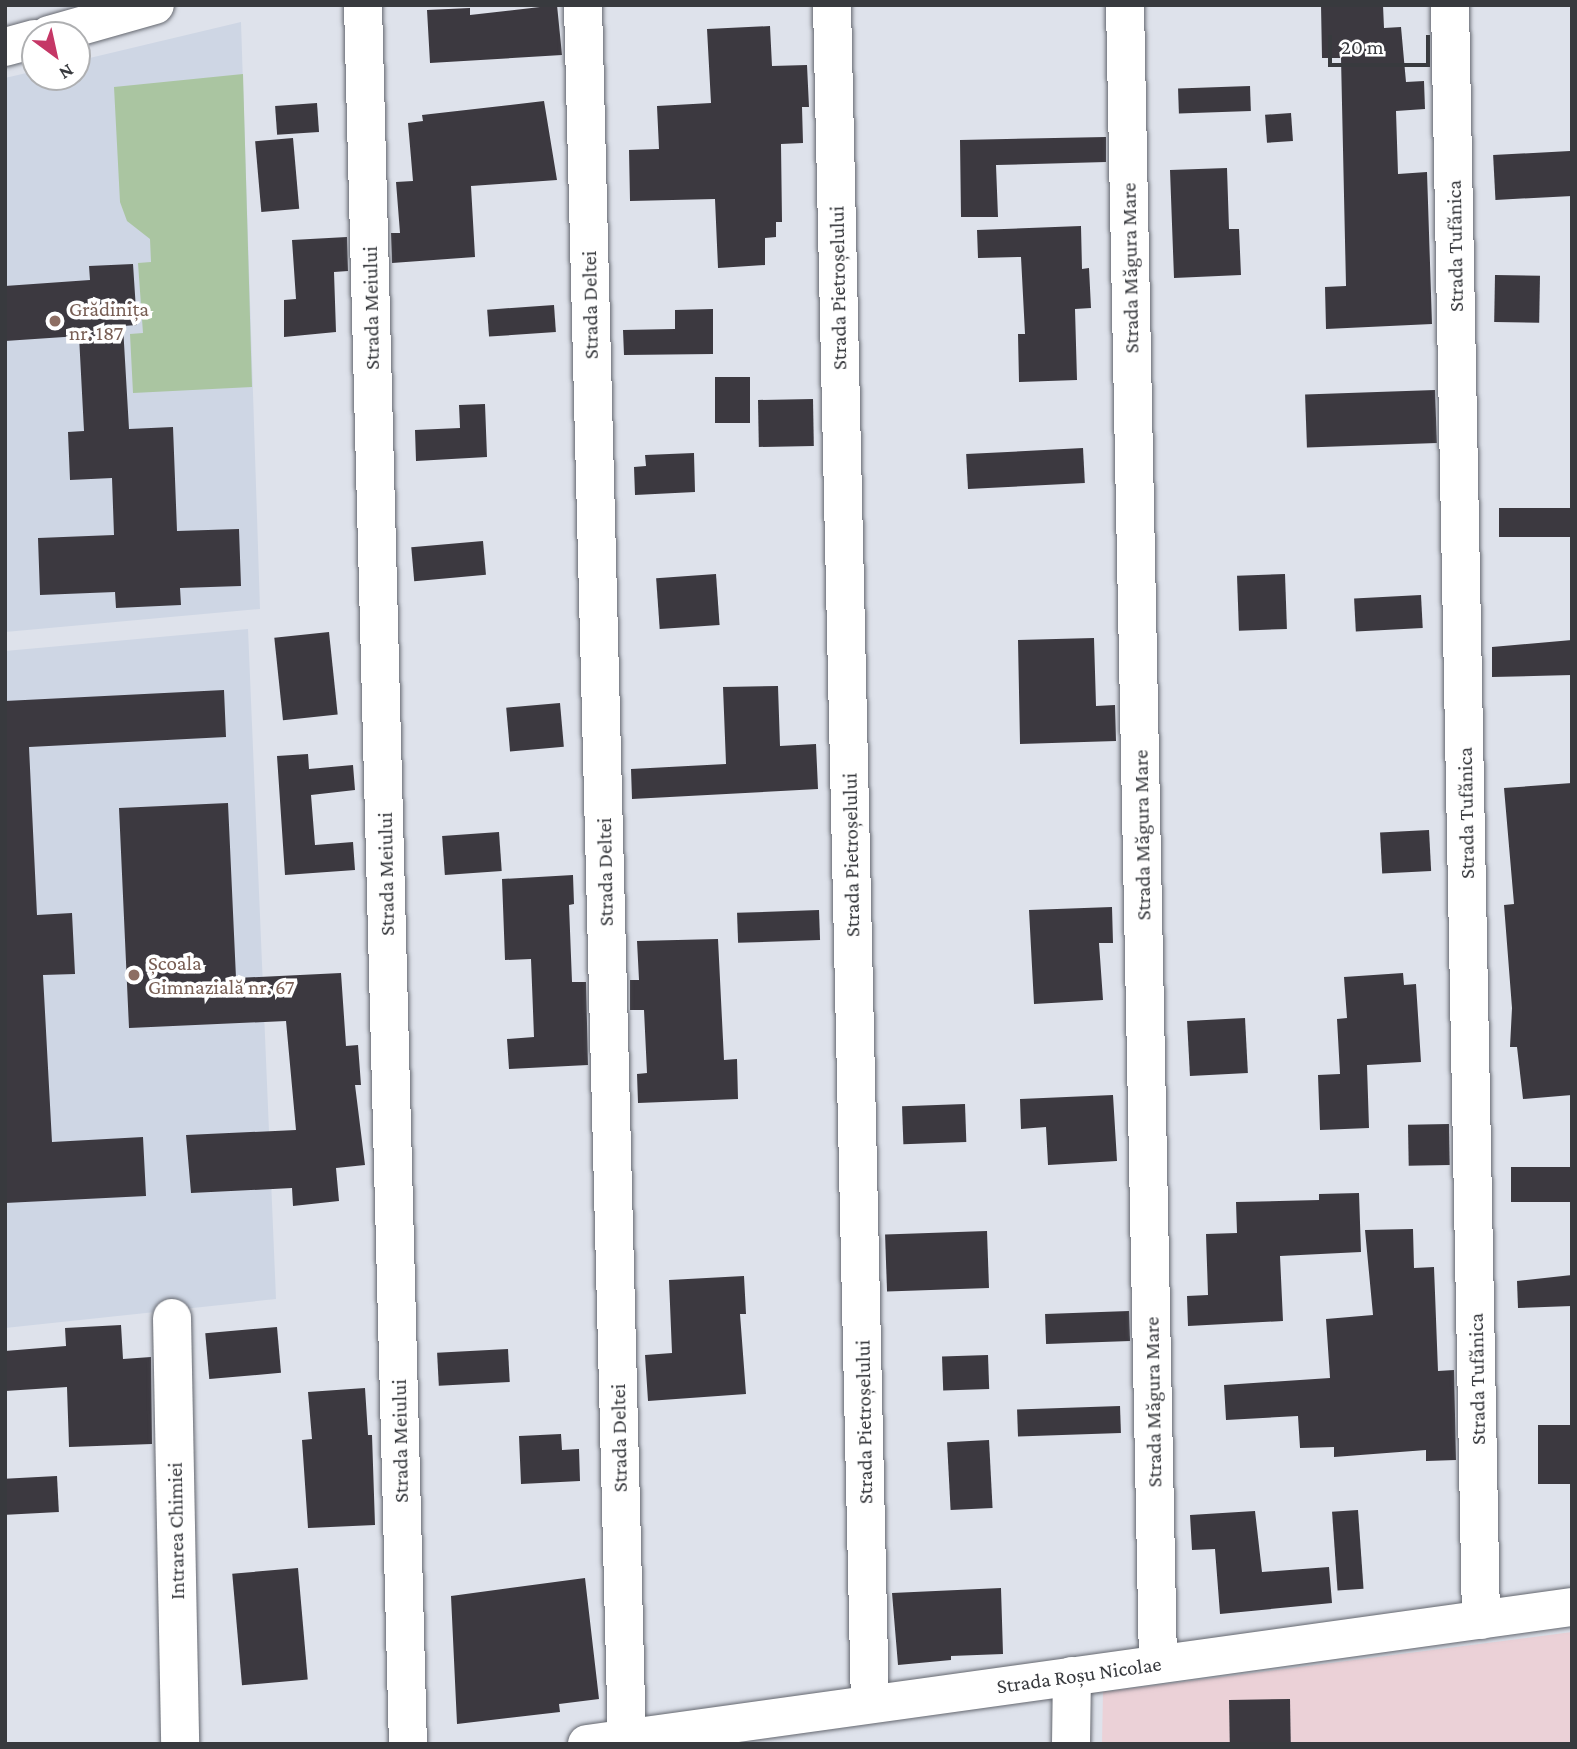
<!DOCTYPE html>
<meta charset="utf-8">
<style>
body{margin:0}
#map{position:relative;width:1577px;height:1749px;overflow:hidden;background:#dee2eb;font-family:"Crimson Pro",serif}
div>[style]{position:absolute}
.industrial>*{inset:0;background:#ebd1d7}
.built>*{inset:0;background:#ced6e4}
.green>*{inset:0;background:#aac5a1}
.building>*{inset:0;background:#3c3940;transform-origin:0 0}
.roads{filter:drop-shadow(0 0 2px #64676f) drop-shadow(0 0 2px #64676f)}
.minor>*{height:38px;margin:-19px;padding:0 19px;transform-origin:19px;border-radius:19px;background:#fff}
.dots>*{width:19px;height:19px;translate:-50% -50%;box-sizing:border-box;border:4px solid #fff;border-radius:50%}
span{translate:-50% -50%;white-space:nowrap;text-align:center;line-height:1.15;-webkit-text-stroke:7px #fff;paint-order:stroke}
.street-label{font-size:21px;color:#383a3e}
.education-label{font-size:21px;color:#785e54}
.left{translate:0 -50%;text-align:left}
.frame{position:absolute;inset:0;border:7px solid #383a3e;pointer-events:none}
.north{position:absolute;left:21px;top:21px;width:70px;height:70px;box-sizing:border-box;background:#fff;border:2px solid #afb0b2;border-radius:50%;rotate:147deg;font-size:19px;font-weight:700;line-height:28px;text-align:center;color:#383a3e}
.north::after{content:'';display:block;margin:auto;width:24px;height:32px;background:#c53766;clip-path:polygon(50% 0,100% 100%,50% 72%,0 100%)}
.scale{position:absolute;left:1328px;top:35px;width:102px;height:32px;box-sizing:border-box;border:4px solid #383a3e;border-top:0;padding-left:9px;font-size:21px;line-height:24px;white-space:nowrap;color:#383a3e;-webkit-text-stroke:5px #fff;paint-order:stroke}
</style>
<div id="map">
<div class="industrial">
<i style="clip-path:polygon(1572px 1632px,1572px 1744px,1102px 1744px,1103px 1692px)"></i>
</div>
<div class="built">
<i style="clip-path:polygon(241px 22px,260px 609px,5px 632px,5px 78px,35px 71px,35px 77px,77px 77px,77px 61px)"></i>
<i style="clip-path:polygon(248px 629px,276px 1299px,5px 1328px,5px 651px)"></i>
</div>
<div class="green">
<i style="clip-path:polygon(243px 74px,252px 387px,133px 393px,130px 334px,143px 333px,138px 263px,151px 262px,150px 239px,127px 221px,120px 202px,114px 87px)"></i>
</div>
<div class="building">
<i style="clip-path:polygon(557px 5px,562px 55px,430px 63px,427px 10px,470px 8px,470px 15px)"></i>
<i style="clip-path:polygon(1321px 5px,1383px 5px,1384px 28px,1401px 27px,1406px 82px,1424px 81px,1425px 109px,1396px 111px,1398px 174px,1427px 172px,1432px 324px,1326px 329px,1325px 287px,1346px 286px,1341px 58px,1322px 58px)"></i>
<i style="clip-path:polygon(770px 26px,772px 66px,807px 65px,809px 107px,802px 107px,803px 143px,781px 144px,782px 222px,776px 222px,776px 237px,765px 238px,765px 265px,718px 268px,715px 199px,630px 201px,629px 150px,659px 149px,657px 106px,711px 103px,707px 29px)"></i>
<i style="left:1250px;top:86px;width:25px;height:72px;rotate:88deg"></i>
<i style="clip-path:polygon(544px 101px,557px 180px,471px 186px,475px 257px,392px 263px,391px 233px,400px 233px,396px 182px,413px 181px,408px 123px,423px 121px,422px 115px)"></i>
<i style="left:317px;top:103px;width:29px;height:42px;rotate:86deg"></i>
<i style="left:1291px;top:113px;width:28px;height:26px;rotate:86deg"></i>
<i style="clip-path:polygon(1106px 137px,1106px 162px,996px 165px,998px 217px,961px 217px,960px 140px)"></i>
<i style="left:293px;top:138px;width:71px;height:38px;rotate:85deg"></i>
<i style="left:1570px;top:151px;width:45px;height:77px;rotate:87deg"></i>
<i style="clip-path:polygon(1227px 168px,1229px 229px,1239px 229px,1241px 275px,1174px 278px,1170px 170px)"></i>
<i style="clip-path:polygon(1081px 226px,1082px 269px,1089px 268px,1091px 308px,1075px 309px,1077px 380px,1019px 382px,1018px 334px,1025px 334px,1021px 257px,978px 258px,977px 230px)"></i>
<i style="clip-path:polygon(347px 237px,348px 271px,334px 272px,336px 332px,284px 337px,284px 300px,296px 299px,292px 240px)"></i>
<i style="clip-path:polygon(133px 264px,137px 325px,123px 326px,129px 429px,173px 427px,177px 531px,239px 529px,241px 586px,180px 588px,181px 605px,116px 608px,115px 592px,40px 595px,38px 538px,114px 535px,112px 478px,70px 480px,68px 432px,84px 431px,79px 336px,5px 341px,5px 286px,90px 280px,89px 266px)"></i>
<i style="left:1495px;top:275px;width:45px;height:47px;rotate:1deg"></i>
<i style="left:554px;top:305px;width:27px;height:67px;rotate:86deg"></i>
<i style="clip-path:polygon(713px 309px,713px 354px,624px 355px,623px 330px,675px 329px,675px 310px)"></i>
<i style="left:715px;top:377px;width:35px;height:46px"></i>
<i style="left:1435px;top:390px;width:53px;height:130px;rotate:88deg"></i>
<i style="left:813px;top:399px;width:47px;height:55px;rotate:89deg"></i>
<i style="clip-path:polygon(485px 404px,487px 457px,416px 461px,415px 430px,460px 428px,459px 405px)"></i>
<i style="left:1083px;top:448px;width:35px;height:117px;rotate:87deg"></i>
<i style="clip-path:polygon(694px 453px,695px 492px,635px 495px,634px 467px,646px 466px,645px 455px)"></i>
<i style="left:1572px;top:508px;width:29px;height:73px;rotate:90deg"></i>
<i style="left:483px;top:541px;width:34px;height:72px;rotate:85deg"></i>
<i style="left:716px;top:574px;width:51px;height:60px;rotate:86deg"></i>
<i style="left:1285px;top:574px;width:55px;height:48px;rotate:88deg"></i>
<i style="left:1421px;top:595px;width:33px;height:67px;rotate:87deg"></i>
<i style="left:329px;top:632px;width:83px;height:55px;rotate:84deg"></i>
<i style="clip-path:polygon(1094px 638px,1096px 706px,1115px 705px,1116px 741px,1020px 744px,1018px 640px)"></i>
<i style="clip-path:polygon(1572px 640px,1572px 675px,1492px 677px,1492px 647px)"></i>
<i style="clip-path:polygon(778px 686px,780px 746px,816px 744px,818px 789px,632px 799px,631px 769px,726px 764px,723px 687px)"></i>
<i style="clip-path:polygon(224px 690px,226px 737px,29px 747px,37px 915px,72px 913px,75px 974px,43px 975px,52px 1142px,143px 1137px,146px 1196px,5px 1203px,5px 701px)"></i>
<i style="left:560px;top:703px;width:44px;height:54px;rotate:85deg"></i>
<i style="clip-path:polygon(308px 754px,309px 769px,353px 765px,355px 790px,311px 795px,315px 845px,353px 842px,355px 870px,285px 875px,277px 756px)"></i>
<i style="clip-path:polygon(1572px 783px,1572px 1095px,1523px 1099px,1517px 1047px,1510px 1047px,1512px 1008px,1504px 905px,1514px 904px,1504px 788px)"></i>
<i style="clip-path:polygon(228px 803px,236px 978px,341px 973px,346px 1046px,358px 1045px,361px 1085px,355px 1085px,365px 1165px,336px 1168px,339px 1201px,293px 1206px,292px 1188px,191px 1193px,186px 1135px,296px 1130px,286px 1021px,129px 1028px,119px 808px)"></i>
<i style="left:1429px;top:830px;width:41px;height:49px;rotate:87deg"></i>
<i style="left:499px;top:832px;width:39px;height:57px;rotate:86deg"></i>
<i style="clip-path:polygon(573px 875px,574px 904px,569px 905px,572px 982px,586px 982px,588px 1065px,509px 1069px,507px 1039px,534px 1037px,531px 959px,505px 960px,502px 879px)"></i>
<i style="clip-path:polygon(1112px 907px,1113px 943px,1099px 943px,1103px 1000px,1034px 1004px,1029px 910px)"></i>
<i style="left:819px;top:910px;width:30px;height:82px;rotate:88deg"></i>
<i style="clip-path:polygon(718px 939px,724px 1060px,737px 1059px,738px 1099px,638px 1103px,637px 1074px,647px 1073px,644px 1010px,630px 1010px,630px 980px,639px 980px,637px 941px)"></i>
<i style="clip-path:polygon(1403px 973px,1404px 985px,1416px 984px,1421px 1062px,1367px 1065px,1369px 1128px,1320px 1130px,1318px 1075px,1340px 1074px,1337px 1019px,1347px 1018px,1344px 977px)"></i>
<i style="left:1245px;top:1018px;width:55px;height:58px;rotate:87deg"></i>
<i style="clip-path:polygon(1113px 1095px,1117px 1161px,1048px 1165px,1046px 1127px,1021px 1129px,1020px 1099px)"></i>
<i style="left:965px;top:1104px;width:38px;height:63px;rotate:88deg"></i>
<i style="left:1449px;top:1124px;width:41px;height:41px;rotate:89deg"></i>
<i style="left:1572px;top:1167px;width:35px;height:61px;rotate:90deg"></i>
<i style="clip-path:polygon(1359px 1193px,1361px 1252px,1280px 1256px,1283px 1321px,1188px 1326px,1187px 1296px,1208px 1295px,1206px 1234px,1237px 1233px,1236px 1202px,1319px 1200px,1319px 1194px)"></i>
<i style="clip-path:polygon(1413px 1229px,1414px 1268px,1434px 1267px,1438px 1371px,1454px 1370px,1456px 1460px,1426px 1461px,1426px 1450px,1334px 1457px,1334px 1447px,1300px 1448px,1298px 1416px,1226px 1420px,1224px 1385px,1330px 1378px,1326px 1319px,1373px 1315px,1365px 1230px)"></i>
<i style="left:987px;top:1231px;width:57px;height:102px;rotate:88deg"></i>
<i style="clip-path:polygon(1572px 1275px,1572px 1306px,1518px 1308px,1517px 1281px)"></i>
<i style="clip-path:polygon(744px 1276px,746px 1314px,740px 1314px,746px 1394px,648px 1401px,645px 1355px,672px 1353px,669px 1280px)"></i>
<i style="left:1129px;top:1311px;width:30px;height:84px;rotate:88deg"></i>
<i style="clip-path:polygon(121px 1325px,123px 1359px,151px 1357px,152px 1444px,69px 1447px,67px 1387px,5px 1391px,5px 1351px,66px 1346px,65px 1328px)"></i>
<i style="left:277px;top:1327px;width:46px;height:72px;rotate:85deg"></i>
<i style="left:508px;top:1349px;width:33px;height:71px;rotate:87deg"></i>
<i style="left:988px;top:1355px;width:34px;height:46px;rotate:88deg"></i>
<i style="clip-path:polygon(365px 1388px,368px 1435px,372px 1435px,375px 1525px,308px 1528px,302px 1440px,312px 1439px,308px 1392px)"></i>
<i style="left:1120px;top:1406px;width:27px;height:103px;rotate:88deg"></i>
<i style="left:1572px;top:1425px;width:59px;height:34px;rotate:90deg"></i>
<i style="clip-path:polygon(561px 1434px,562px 1450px,579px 1449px,580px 1481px,521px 1484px,519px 1436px)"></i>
<i style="left:989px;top:1440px;width:68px;height:42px;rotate:87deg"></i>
<i style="left:57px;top:1476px;width:36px;height:52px;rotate:87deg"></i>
<i style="left:1358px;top:1510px;width:79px;height:26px;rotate:86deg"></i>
<i style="clip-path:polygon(1255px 1511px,1262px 1572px,1329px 1567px,1332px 1603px,1220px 1614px,1215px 1549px,1192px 1550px,1190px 1515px)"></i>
<i style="left:298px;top:1568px;width:112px;height:66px;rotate:85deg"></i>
<i style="clip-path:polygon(585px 1578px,599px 1699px,559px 1704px,560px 1712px,457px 1724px,451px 1596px)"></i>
<i style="clip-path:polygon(1001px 1588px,1003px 1654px,951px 1656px,951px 1660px,898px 1665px,892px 1593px)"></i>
<i style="left:1290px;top:1699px;width:45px;height:61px;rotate:89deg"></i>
</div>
<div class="roads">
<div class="minor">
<i style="left:363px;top:5px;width:1740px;rotate:88.52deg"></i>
<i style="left:583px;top:5px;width:1734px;rotate:88.55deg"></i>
<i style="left:832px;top:5px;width:1699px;rotate:88.72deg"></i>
<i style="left:1125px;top:5px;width:1659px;rotate:88.86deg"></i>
<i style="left:1450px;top:5px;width:1615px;rotate:88.9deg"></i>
<i style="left:49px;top:35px;width:110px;rotate:-15.8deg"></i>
<i style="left:5px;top:47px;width:31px;rotate:-15deg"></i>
<i style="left:172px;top:1318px;width:426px;rotate:88.9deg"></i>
<i style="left:587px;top:1744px;width:994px;rotate:-7.92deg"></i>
<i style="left:1071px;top:1744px;width:68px;rotate:-89.2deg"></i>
</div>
</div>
<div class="dots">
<i style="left:55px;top:321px;background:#8d6e63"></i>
<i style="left:134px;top:975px;background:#8d6e63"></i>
</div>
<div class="street-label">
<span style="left:1455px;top:246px;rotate:-91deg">Strada Tufănica</span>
<span style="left:1130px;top:268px;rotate:-91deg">Strada Măgura Mare</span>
<span style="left:838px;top:288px;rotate:-91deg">Strada Pietroșelului</span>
<span style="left:590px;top:305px;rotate:-91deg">Strada Deltei</span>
<span style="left:371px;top:308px;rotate:-91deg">Strada Meiului</span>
<span style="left:1466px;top:813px;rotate:-91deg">Strada Tufănica</span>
<span style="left:1142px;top:835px;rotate:-91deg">Strada Măgura Mare</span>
<span style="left:851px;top:855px;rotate:-91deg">Strada Pietroșelului</span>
<span style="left:605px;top:872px;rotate:-91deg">Strada Deltei</span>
<span style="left:386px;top:874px;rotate:-91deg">Strada Meiului</span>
<span style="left:1477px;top:1379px;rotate:-91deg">Strada Tufănica</span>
<span style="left:1153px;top:1402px;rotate:-91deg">Strada Măgura Mare</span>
<span style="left:864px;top:1422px;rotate:-91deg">Strada Pietroșelului</span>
<span style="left:619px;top:1438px;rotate:-91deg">Strada Deltei</span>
<span style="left:400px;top:1441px;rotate:-91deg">Strada Meiului</span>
<span style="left:176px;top:1531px;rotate:-91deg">Intrarea Chimiei</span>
<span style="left:1079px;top:1675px;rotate:-8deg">Strada Roșu Nicolae</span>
</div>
<div class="education-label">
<span class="left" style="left:69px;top:321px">Grădinița<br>nr. 187</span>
<span class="left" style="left:148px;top:975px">Școala<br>Gimnazială nr. 67</span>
</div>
<div class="frame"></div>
<div class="north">N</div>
<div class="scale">20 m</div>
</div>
